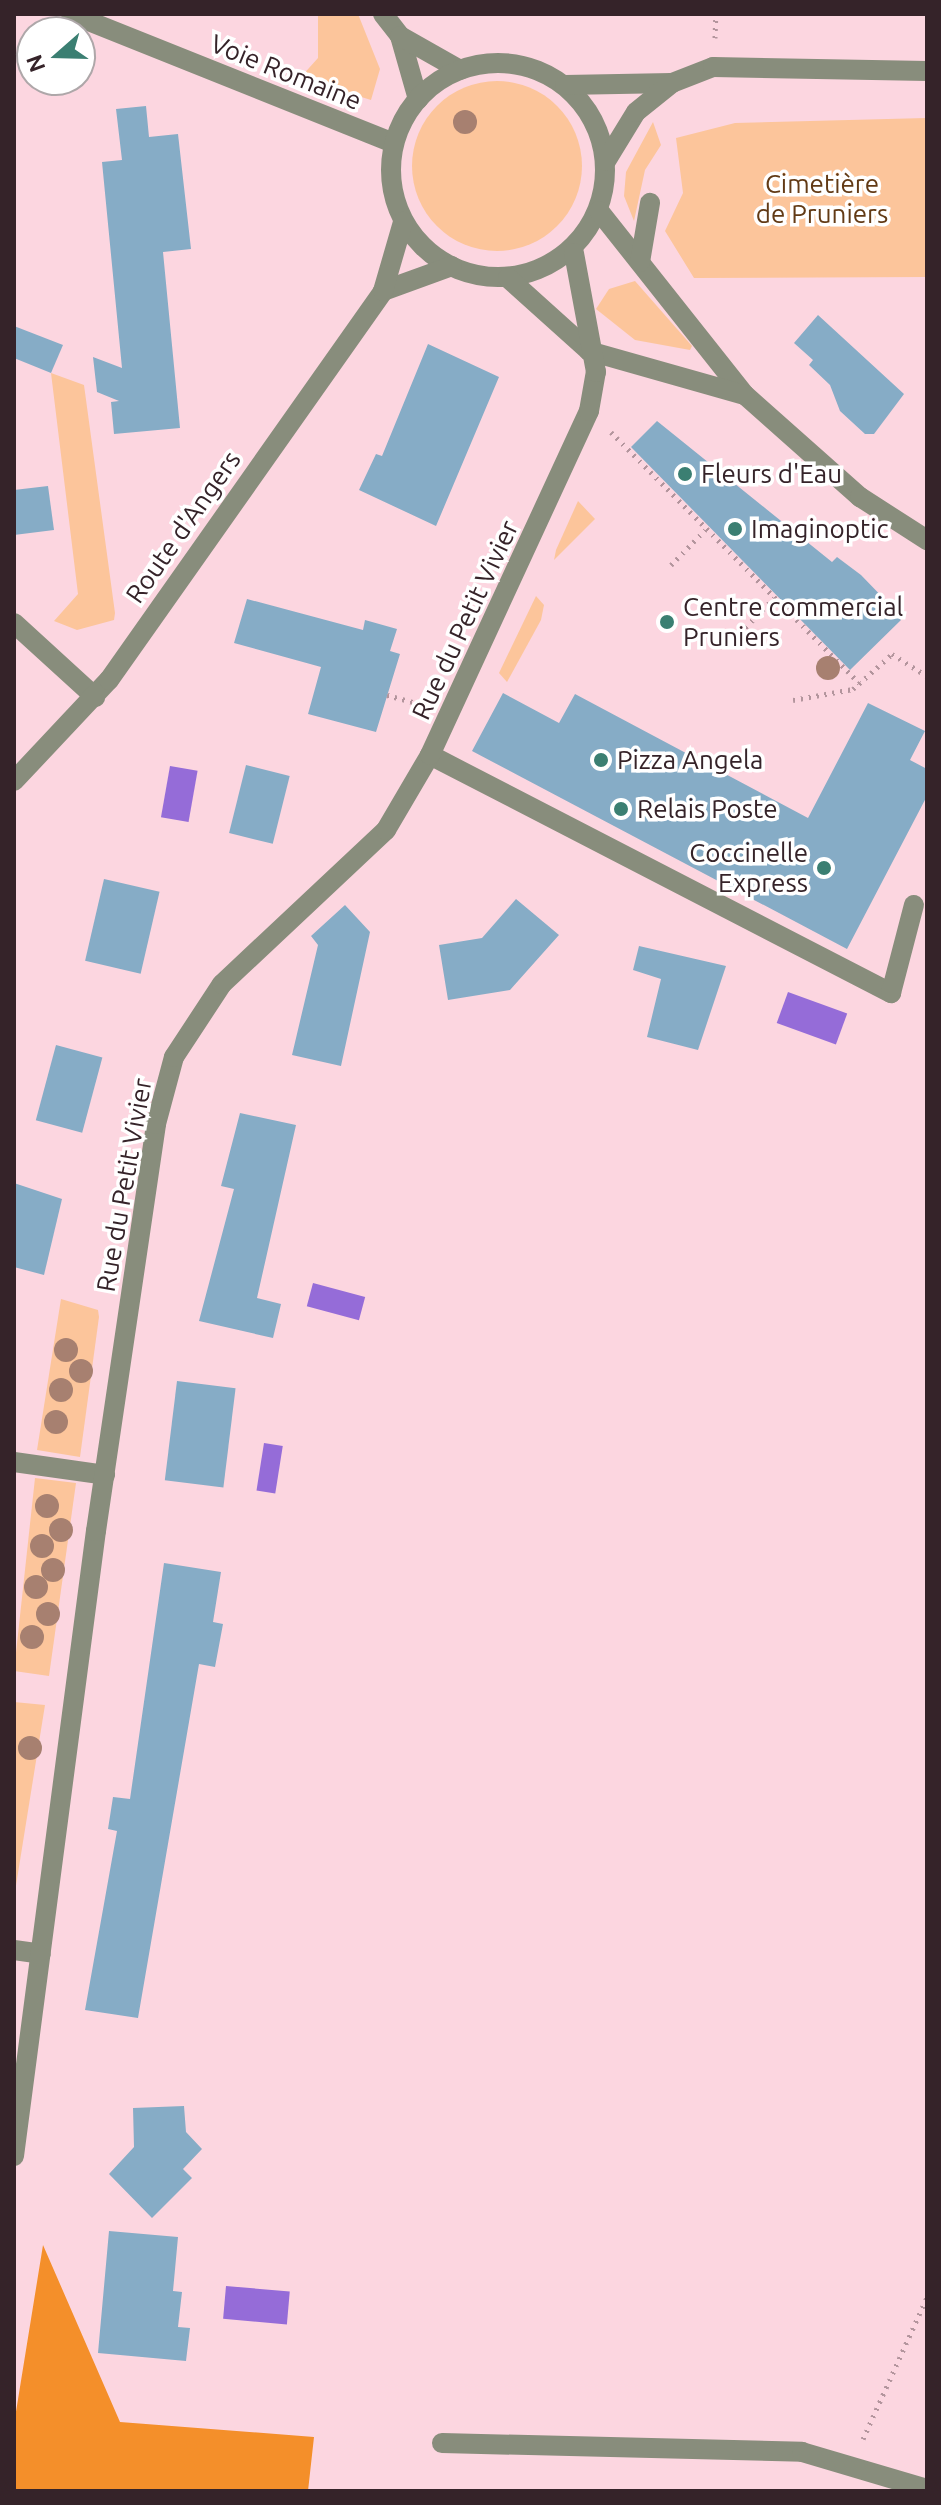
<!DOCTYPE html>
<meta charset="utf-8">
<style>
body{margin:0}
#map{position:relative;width:941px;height:2505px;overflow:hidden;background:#fcd6e0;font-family:Ubuntu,sans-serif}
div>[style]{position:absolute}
.green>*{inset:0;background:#fcc59b}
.round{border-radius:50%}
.forest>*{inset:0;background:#f48f2a}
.water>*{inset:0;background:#956cd8;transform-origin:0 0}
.building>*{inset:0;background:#86acc6;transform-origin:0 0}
.path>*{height:5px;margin-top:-2.5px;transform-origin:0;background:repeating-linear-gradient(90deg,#b3959d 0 2px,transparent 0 8px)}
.minor>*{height:20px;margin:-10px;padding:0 10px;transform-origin:10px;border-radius:10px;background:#888d7c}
.minor>.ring{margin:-10px;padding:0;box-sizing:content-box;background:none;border:20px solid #888d7c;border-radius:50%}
.trees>*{width:24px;height:24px;margin:-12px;border-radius:50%;background:#a78070}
.dots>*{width:22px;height:22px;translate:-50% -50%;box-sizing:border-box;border:4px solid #fff;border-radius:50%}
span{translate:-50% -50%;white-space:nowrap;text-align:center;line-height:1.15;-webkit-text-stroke:7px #fff;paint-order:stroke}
.street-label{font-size:26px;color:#352329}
.park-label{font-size:26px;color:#623a15}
.poi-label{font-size:26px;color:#352329}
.left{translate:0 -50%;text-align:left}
.right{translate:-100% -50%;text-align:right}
.frame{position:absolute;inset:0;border:16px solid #352329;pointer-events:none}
.north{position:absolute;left:16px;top:16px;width:80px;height:80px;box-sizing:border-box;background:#fff;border:2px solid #aea7a9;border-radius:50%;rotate:250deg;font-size:22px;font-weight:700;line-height:32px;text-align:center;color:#352329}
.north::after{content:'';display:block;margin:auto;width:28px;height:36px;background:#3b7f72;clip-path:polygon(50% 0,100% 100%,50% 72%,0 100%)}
</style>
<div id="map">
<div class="green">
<i style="clip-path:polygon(318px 14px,358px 14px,380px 69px,371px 100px,300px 78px,318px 58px)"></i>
<i class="round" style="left:412px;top:81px;width:170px;height:170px"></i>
<i style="clip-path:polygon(926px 118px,927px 277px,694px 278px,665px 231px,683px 193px,676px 138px,735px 123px)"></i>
<i style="clip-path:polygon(653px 122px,661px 145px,645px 170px,634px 221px,624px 196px,626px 172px)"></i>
<i style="clip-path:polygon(635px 281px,692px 346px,690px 350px,635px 340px,596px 309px,609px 289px)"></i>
<i style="clip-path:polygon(51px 373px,84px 385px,115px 613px,114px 620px,77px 630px,54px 621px,78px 594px)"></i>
<i style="clip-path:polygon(578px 501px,595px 519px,554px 560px,556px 550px)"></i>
<i style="clip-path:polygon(536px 596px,544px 605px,541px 620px,507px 682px,499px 673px)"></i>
<i style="clip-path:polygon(61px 1299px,98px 1310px,99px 1317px,80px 1457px,37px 1450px)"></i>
<i style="clip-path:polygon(35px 1478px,76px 1483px,49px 1676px,14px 1671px)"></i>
<i style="clip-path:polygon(14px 1702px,45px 1705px,14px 1898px)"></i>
</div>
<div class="forest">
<i style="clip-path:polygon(43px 2245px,120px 2422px,314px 2437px,308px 2491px,14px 2491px,14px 2424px)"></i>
</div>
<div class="water">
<i style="left:170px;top:766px;width:28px;height:52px;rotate:10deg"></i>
<i style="left:788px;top:992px;width:63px;height:33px;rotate:20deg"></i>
<i style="left:313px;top:1283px;width:54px;height:24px;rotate:15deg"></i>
<i style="left:264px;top:1443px;width:19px;height:48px;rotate:9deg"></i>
<i style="left:226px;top:2286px;width:64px;height:33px;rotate:5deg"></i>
</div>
<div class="building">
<i style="clip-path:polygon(146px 106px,149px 137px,178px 134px,191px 249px,163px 252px,180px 428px,114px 434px,111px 402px,119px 401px,97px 392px,93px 357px,122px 368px,102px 162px,122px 160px,116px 109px)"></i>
<i style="clip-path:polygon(818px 315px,904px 394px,874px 434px,865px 434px,840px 411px,830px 385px,809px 365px,813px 360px,794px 343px)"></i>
<i style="clip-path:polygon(14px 326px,63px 345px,51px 373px,14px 358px)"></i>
<i style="clip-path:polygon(428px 344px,499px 377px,436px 526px,359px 490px,376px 454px,382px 456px)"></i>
<i style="clip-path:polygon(657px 421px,832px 562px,837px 557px,861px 575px,891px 606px,901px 620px,850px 670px,631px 447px)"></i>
<i style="clip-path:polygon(48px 486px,54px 530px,14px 535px,14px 490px)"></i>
<i style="clip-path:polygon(247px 599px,363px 630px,365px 620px,397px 629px,390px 651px,400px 654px,376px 732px,308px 714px,321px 667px,234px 643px)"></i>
<i style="clip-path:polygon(503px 693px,559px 723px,575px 694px,808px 818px,868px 703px,925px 731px,910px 760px,927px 769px,927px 796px,847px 949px,472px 751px)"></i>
<i style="left:246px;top:765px;width:45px;height:70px;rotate:14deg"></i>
<i style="left:104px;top:879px;width:57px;height:84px;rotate:13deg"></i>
<i style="clip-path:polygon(516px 899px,559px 935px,510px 990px,448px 1000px,439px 945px,482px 938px)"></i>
<i style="clip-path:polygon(345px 905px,370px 932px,341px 1066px,292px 1055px,318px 945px,311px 936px)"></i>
<i style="clip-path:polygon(639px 946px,726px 966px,698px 1050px,647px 1037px,661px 979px,633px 970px)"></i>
<i style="left:56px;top:1045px;width:48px;height:78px;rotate:15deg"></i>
<i style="clip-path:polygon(240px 1113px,296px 1125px,257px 1298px,281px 1304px,273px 1338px,199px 1321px,234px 1189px,221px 1186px)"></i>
<i style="clip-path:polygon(14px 1183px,62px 1199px,44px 1275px,14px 1267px)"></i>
<i style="left:177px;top:1381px;width:59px;height:100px;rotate:7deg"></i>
<i style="clip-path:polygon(164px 1563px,221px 1572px,213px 1622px,223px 1624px,215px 1667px,199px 1664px,138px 2018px,85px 2010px,117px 1831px,108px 1829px,113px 1797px,130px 1799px)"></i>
<i style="clip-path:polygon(184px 2106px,186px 2132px,202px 2149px,183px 2169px,192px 2178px,152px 2218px,109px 2174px,134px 2147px,133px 2108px)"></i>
<i style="clip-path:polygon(109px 2231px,178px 2237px,173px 2291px,182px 2292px,178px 2327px,190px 2328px,186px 2361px,98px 2353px)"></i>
</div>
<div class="path">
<i style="left:715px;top:38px;width:24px;rotate:-88deg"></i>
<i style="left:611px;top:432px;width:353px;rotate:45.3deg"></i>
<i style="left:671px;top:565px;width:49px;rotate:-45.8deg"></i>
<i style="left:740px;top:633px;width:49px;rotate:-45.8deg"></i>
<i style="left:387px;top:695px;width:34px;rotate:15deg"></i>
<i style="left:793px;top:700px;width:61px;rotate:-10.4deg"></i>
<i style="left:853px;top:689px;width:52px;rotate:-41.9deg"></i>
<i style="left:892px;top:654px;width:41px;rotate:32.2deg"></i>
<i style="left:863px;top:2439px;width:156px;rotate:-65.7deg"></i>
</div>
<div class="minor">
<i style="left:71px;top:14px;width:347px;rotate:21.8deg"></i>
<i style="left:383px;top:14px;width:28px;rotate:52deg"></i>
<i style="left:400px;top:36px;width:66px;rotate:74.1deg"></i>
<i style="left:400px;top:36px;width:69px;rotate:29.5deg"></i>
<i class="ring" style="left:391px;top:63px;width:194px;height:194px"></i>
<i style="left:565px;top:85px;width:107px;rotate:-1.1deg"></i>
<i style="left:672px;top:83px;width:44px;rotate:-21.3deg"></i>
<i style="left:713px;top:67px;width:214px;rotate:1.1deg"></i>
<i style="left:606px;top:161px;width:57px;rotate:-58.5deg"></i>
<i style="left:636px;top:112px;width:46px;rotate:-38.9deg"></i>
<i style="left:599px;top:211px;width:235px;rotate:51.6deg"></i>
<i style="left:745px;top:395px;width:154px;rotate:41.6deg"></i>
<i style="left:860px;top:497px;width:80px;rotate:32.7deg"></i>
<i style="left:640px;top:262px;width:60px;rotate:-80.4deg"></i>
<i style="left:508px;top:278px;width:109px;rotate:42deg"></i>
<i style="left:589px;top:351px;width:162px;rotate:15.8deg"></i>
<i style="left:383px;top:291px;width:73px;rotate:-19.9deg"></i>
<i style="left:14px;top:623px;width:110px;rotate:42.4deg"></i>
<i style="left:430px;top:755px;width:519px;rotate:27.31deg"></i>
<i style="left:891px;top:993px;width:91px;rotate:-75.4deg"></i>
<i style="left:14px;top:781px;width:139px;rotate:-46.8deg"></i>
<i style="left:109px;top:680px;width:476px;rotate:-54.8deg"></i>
<i style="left:383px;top:291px;width:72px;rotate:-73.8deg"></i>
<i style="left:14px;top:1462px;width:92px;rotate:8.1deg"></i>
<i style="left:14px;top:1950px;width:27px;rotate:8deg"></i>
<i style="left:14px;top:2156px;width:630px;rotate:-82.53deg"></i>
<i style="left:96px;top:1531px;width:411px;rotate:-81.6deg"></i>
<i style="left:156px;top:1124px;width:69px;rotate:-75deg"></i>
<i style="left:174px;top:1057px;width:87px;rotate:-56.7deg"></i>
<i style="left:222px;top:984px;width:225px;rotate:-43.2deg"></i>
<i style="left:386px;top:830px;width:87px;rotate:-59.6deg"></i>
<i style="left:430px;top:755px;width:379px;rotate:-65.2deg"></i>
<i style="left:589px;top:411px;width:40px;rotate:-80deg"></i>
<i style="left:596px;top:372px;width:121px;rotate:-100.5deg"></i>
<i style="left:442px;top:2443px;width:360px;rotate:1.4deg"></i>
<i style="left:802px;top:2452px;width:130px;rotate:16.5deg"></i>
</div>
<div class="trees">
<i style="left:465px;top:122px"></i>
<i style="left:828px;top:668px"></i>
<i style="left:66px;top:1350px"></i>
<i style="left:81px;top:1371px"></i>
<i style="left:61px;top:1390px"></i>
<i style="left:56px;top:1422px"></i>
<i style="left:47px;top:1506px"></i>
<i style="left:61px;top:1530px"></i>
<i style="left:42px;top:1546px"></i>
<i style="left:53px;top:1570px"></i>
<i style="left:36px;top:1587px"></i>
<i style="left:48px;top:1614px"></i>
<i style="left:32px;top:1637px"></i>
<i style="left:30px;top:1748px"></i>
</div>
<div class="dots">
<i style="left:685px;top:474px;background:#3b7f72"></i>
<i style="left:735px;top:529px;background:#3b7f72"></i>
<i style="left:667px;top:622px;background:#3b7f72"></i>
<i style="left:601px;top:760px;background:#3b7f72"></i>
<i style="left:621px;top:809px;background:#3b7f72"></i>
<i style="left:824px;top:868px;background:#3b7f72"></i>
</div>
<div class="street-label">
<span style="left:286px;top:72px;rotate:22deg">Voie Romaine</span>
<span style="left:183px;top:527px;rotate:-55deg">Route d'Angers</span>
<span style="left:465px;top:620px;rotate:-65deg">Rue du Petit Vivier</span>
<span style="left:124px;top:1185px;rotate:-80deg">Rue du Petit Vivier</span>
</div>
<div class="park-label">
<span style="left:822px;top:199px">Cimetière<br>de Pruniers</span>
</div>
<div class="poi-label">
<span class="left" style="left:701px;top:474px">Fleurs d'Eau</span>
<span class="left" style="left:751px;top:529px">Imaginoptic</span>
<span class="left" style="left:683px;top:622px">Centre commercial<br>Pruniers</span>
<span class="left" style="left:617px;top:760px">Pizza Angela</span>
<span class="left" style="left:637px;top:809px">Relais Poste</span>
<span class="right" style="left:808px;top:868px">Coccinelle<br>Express</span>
</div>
<div class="frame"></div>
<div class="north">N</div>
</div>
